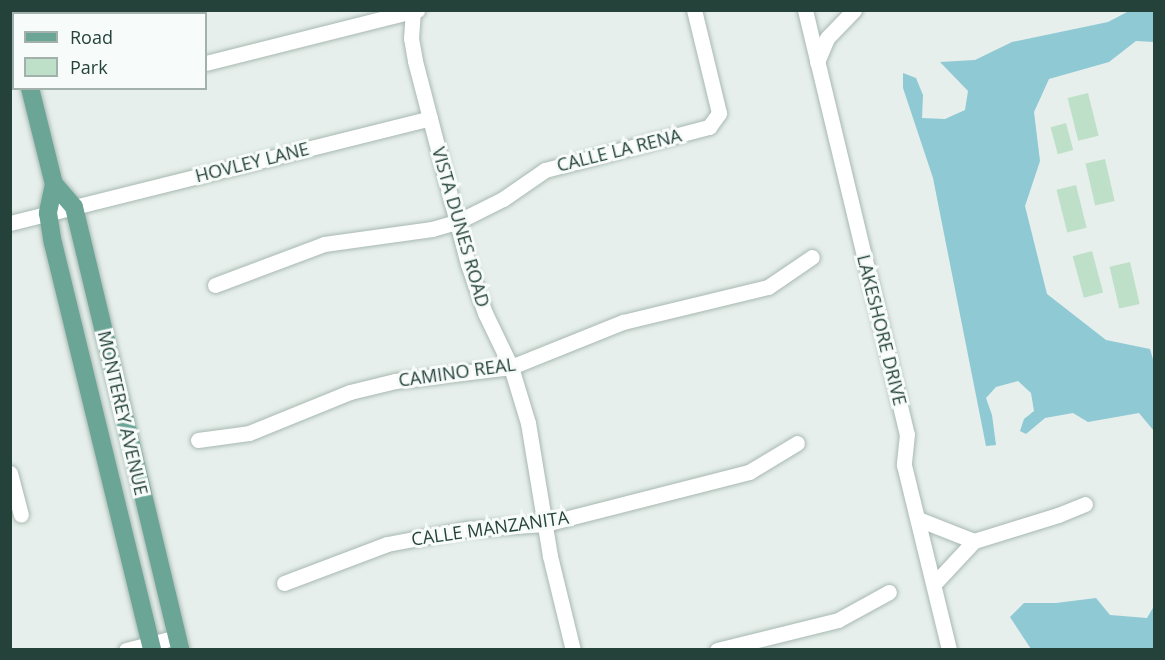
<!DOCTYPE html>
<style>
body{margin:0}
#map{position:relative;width:1165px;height:660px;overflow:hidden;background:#e6efeb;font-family:"Open Sans",sans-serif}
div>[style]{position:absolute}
.green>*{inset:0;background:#bfe0c8;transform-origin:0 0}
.water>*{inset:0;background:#8ec9d4}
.roads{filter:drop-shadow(0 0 2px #a8b8b2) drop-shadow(0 0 2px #a8b8b2)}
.minor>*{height:15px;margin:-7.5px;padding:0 7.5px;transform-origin:7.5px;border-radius:7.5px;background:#fff}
.major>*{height:18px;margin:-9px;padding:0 9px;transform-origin:9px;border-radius:9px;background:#6aa596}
span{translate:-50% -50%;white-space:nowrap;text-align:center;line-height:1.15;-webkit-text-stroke:6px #f7fbf9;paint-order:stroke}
.street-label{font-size:18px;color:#24423a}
.frame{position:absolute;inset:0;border:12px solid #24423a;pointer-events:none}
.legend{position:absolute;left:12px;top:12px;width:195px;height:78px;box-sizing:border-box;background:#f7fbf9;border:2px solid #a3b1ad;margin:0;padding:8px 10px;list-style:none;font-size:18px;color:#24423a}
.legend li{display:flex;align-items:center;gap:12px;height:30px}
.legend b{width:30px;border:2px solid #a3b1ad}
</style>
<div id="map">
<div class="green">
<i style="left:1088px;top:93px;width:44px;height:21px;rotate:76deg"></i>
<i style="left:1066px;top:123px;width:28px;height:16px;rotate:75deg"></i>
<i style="left:1105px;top:159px;width:43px;height:20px;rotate:77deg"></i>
<i style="left:1076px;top:185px;width:44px;height:20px;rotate:76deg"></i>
<i style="left:1092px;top:251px;width:43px;height:20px;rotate:75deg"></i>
<i style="left:1130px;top:262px;width:43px;height:21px;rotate:77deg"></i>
</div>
<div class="water">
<i style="clip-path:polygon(1129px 11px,1154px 11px,1154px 42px,1136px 41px,1109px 62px,1049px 79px,1034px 112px,1040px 161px,1025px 206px,1047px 294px,1106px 340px,1150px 349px,1154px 363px,1154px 431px,1139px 413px,1088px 422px,1073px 413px,1045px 418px,1026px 434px,1020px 431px,1024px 419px,1034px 411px,1031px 393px,1018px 381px,996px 387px,986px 398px,992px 415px,996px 445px,986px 446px,933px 178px,903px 88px,903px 73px,916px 78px,923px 95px,922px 118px,945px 119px,965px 110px,968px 91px,940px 62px,975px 60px,1012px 42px,1108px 22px)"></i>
<i style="clip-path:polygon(1096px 598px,1110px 615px,1147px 618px,1154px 606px,1154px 649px,1031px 649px,1010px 617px,1024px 603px,1056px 603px)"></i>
</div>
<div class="roads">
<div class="minor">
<i style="left:88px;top:10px;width:4px;rotate:76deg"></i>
<i style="left:413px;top:10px;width:28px;rotate:94deg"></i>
<i style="left:411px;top:38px;width:23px;rotate:80deg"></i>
<i style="left:415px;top:61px;width:210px;rotate:75.4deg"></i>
<i style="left:468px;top:264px;width:52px;rotate:70.9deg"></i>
<i style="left:485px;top:313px;width:60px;rotate:64.3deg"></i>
<i style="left:511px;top:367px;width:59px;rotate:73.1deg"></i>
<i style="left:528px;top:423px;width:135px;rotate:80.6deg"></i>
<i style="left:550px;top:556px;width:97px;rotate:76.3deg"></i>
<i style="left:805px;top:10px;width:436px;rotate:76.5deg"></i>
<i style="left:907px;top:434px;width:31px;rotate:96deg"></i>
<i style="left:904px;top:465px;width:190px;rotate:76.3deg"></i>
<i style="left:817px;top:62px;width:26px;rotate:-67deg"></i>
<i style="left:827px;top:38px;width:39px;rotate:-46deg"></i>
<i style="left:206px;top:63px;width:218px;rotate:-14.1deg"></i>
<i style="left:10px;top:223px;width:433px;rotate:-14deg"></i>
<i style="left:215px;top:285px;width:116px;rotate:-20.6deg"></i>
<i style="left:324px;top:244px;width:109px;rotate:-7.9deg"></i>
<i style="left:432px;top:229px;width:26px;rotate:-16deg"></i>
<i style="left:457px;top:222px;width:51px;rotate:-26.6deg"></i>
<i style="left:503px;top:199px;width:51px;rotate:-34.6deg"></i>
<i style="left:545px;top:170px;width:170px;rotate:-14.7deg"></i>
<i style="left:709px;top:127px;width:17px;rotate:-54deg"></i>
<i style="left:719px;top:113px;width:106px;rotate:-103.6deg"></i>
<i style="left:198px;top:440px;width:51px;rotate:-7.8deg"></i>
<i style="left:249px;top:433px;width:109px;rotate:-22.1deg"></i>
<i style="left:350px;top:392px;width:46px;rotate:-13.7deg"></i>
<i style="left:395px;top:381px;width:117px;rotate:-6.9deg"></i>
<i style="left:511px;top:367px;width:121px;rotate:-21.9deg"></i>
<i style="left:623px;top:322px;width:149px;rotate:-13.6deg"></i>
<i style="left:768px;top:287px;width:53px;rotate:-34.3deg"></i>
<i style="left:10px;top:473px;width:43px;rotate:75.3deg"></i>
<i style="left:918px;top:519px;width:60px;rotate:21.4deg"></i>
<i style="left:284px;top:583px;width:110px;rotate:-20.7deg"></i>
<i style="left:387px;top:544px;width:81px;rotate:-10.6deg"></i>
<i style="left:467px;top:529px;width:78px;rotate:-3.7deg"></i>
<i style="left:545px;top:524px;width:211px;rotate:-14.3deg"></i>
<i style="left:749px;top:472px;width:56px;rotate:-31.1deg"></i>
<i style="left:934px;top:584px;width:59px;rotate:-47.1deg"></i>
<i style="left:974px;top:541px;width:88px;rotate:-17.2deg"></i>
<i style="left:1058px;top:515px;width:29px;rotate:-22deg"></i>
<i style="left:126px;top:650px;width:53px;rotate:-14.3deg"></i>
<i style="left:717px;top:650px;width:125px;rotate:-13.9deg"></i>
<i style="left:838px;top:620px;width:58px;rotate:-28.8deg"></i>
</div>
<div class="major">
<i style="left:10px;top:12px;width:12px;rotate:70deg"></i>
<i style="left:30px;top:88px;width:99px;rotate:76deg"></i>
<i style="left:54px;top:184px;width:30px;rotate:102deg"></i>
<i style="left:48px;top:213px;width:30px;rotate:81deg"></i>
<i style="left:53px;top:243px;width:419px;rotate:76.3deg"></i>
<i style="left:54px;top:184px;width:30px;rotate:49deg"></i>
<i style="left:74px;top:207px;width:456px;rotate:76.5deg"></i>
</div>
</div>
<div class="street-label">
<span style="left:619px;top:150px;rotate:-14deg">CALLE LA RENA</span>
<span style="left:252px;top:162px;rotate:-14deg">HOVLEY LANE</span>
<span style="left:461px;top:227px;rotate:74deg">VISTA DUNES ROAD</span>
<span style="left:882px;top:330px;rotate:76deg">LAKESHORE DRIVE</span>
<span style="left:457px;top:372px;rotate:-8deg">CAMINO REAL</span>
<span style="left:123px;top:413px;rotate:77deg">MONTEREY AVENUE</span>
<span style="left:490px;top:528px;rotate:-8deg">CALLE MANZANITA</span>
</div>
<div class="frame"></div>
<ul class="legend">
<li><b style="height:8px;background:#6aa596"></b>Road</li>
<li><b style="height:16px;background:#bfe0c8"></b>Park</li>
</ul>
</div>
